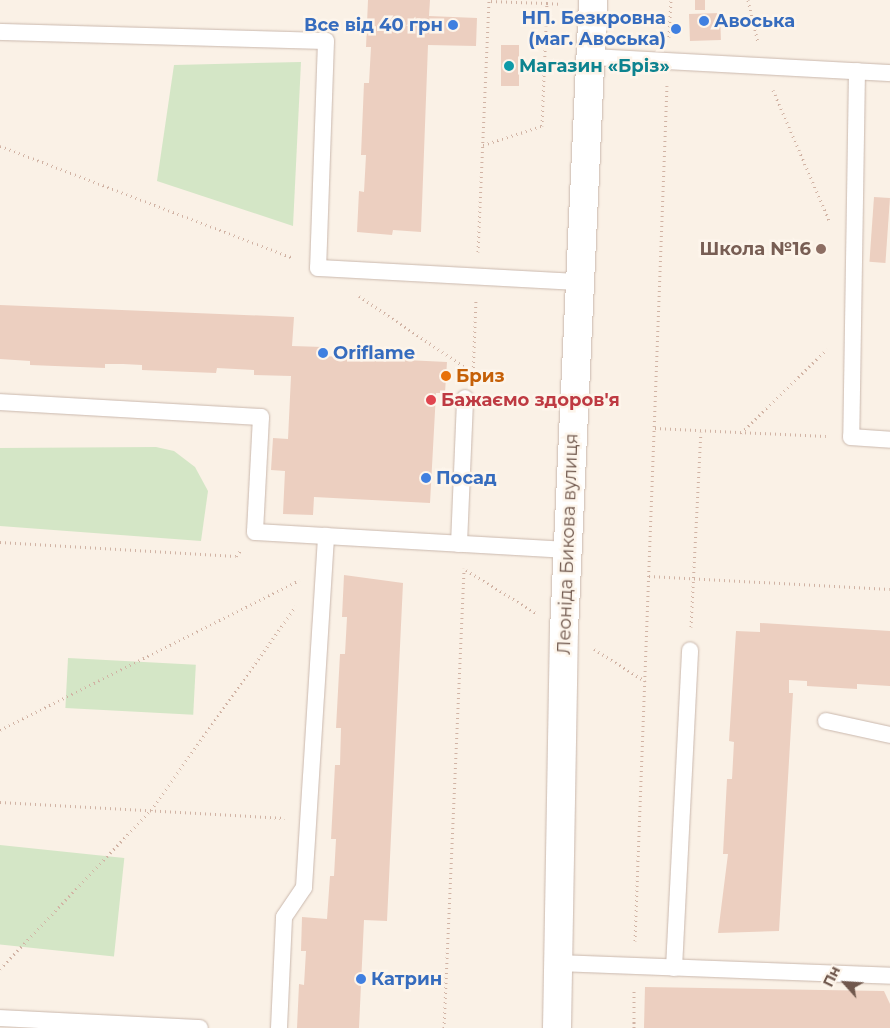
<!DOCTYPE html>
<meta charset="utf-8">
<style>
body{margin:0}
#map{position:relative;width:890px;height:1028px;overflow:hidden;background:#faf1e6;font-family:Montserrat,sans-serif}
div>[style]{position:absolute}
.green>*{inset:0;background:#d4e6c6;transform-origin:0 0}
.building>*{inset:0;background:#eccfc0;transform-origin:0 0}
.path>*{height:3px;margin-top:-1.5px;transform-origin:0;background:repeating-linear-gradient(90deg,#d1b3a4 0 1px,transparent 0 5px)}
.roads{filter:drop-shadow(0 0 1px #cab8ad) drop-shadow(0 0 1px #cab8ad)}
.lane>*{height:16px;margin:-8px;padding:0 8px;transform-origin:8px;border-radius:8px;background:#fff}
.secondary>*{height:28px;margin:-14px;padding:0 14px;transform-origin:14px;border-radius:14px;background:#fff}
.dots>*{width:14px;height:14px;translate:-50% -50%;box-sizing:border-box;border:2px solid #fdf5eb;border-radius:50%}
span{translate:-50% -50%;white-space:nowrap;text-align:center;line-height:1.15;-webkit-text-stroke:5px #fdf5eb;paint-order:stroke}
.shop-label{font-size:18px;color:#366cbe;font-weight:700}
.right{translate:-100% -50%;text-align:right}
.left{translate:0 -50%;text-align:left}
.culture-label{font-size:18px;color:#0d838f;font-weight:700}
.education-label{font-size:18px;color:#785e54;font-weight:700}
.food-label{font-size:18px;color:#c56008;font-weight:700}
.health-label{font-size:18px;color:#be3a42;font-weight:700}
.street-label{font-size:18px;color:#70584d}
.north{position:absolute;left:820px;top:958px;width:50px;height:50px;-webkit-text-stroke:4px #fdf5eb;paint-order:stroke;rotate:296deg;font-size:14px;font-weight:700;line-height:20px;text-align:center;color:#70584d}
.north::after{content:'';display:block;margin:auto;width:18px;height:22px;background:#70584d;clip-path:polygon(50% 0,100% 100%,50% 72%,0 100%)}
</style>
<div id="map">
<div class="green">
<i style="clip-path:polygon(301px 62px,293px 226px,157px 181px,174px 65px)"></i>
<i style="clip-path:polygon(156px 447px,174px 451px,195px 467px,208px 491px,201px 541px,0 526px,0 448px)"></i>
<i style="left:68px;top:658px;width:128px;height:50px;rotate:3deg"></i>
<i style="left:0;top:845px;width:125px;height:99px;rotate:6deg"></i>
</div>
<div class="building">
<i style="clip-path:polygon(368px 0,430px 0,429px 16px,477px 18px,476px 46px,428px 45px,421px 232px,393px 230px,392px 235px,357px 232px,359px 191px,364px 192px,366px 155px,361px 155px,364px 83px,369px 83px,371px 47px,366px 47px)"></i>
<i style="left:695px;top:0;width:10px;height:10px"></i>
<i style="left:720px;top:13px;width:27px;height:31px;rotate:88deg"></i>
<i style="left:501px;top:45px;width:18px;height:41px"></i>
<i style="left:874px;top:197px;width:16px;height:65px;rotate:4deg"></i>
<i style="clip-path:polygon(0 305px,294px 317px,292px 346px,323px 347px,323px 356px,447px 362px,445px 393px,436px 393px,430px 503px,314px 497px,313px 515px,283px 514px,285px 471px,271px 470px,273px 438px,288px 439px,291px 376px,254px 375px,254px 370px,217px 368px,216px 373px,142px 370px,142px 365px,123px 364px,105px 364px,105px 368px,30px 365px,30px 361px,0 359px)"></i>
<i style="clip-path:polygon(344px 575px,403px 583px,387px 921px,364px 920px,359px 1028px,297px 1028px,299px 984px,304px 985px,306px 951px,301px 951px,302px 917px,327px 919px,330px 876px,334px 876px,336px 839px,331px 839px,335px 765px,340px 765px,341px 728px,336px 728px,340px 654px,345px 654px,347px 617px,342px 617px)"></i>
<i style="clip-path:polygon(760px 623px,890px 631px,890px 686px,857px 684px,857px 689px,807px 686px,807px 681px,789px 680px,789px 693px,793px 693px,779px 931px,718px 933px,728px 854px,723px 854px,727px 779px,732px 779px,734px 742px,729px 741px,736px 631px,760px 632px)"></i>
<i style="clip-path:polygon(645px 987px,884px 991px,890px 1004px,890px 1028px,644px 1028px)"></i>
</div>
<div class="path">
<i style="left:748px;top:0;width:43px;rotate:76.6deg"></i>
<i style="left:547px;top:3px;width:15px;rotate:4deg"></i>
<i style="left:669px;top:37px;width:37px;rotate:-87deg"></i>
<i style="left:773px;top:90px;width:142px;rotate:66.7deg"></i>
<i style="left:483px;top:145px;width:62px;rotate:-17.9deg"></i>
<i style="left:542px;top:126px;width:123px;rotate:-87.7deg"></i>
<i style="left:547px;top:3px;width:58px;rotate:-178deg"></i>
<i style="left:0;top:146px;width:314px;rotate:20.9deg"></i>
<i style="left:478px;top:252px;width:252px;rotate:-87.5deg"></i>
<i style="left:359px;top:296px;width:136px;rotate:33.9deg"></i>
<i style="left:473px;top:377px;width:77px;rotate:-87.8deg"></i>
<i style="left:655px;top:428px;width:171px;rotate:2.7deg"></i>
<i style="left:741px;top:433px;width:120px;rotate:-44.3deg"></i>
<i style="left:0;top:542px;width:236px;rotate:3.4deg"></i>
<i style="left:236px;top:556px;width:8px;rotate:-50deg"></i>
<i style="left:466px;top:570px;width:82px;rotate:31.6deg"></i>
<i style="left:649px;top:576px;width:241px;rotate:3.1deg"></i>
<i style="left:691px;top:627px;width:195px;rotate:-87.1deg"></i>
<i style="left:594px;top:649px;width:60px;rotate:32.1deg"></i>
<i style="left:0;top:730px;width:335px;rotate:-26.6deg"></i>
<i style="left:0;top:802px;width:285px;rotate:3.2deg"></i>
<i style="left:635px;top:941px;width:856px;rotate:-87.86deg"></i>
<i style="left:0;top:969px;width:219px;rotate:-46.5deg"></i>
<i style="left:151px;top:810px;width:250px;rotate:-54.6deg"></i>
<i style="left:444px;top:1028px;width:460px;rotate:-87.5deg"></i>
<i style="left:634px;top:1028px;width:38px;rotate:-90deg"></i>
</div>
<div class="roads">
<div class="lane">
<i style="left:0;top:32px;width:326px;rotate:1.6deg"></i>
<i style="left:326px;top:41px;width:227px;rotate:92deg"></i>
<i style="left:318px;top:268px;width:261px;rotate:3.1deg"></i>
<i style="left:591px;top:57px;width:299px;rotate:3.1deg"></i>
<i style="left:857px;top:71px;width:366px;rotate:90.9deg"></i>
<i style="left:851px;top:437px;width:39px;rotate:4deg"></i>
<i style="left:0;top:402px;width:261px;rotate:3.3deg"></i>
<i style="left:261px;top:417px;width:115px;rotate:93deg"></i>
<i style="left:255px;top:532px;width:314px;rotate:3.3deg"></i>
<i style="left:459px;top:544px;width:146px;rotate:-87.6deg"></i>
<i style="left:826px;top:721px;width:66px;rotate:12.3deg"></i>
<i style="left:559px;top:963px;width:331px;rotate:2.2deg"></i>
<i style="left:674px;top:968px;width:318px;rotate:-87.1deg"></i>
<i style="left:0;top:1018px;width:200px;rotate:2.9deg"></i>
<i style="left:279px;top:1028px;width:111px;rotate:-87.4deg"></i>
<i style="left:284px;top:917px;width:36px;rotate:-56deg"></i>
<i style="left:304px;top:887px;width:352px;rotate:-86.4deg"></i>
</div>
<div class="secondary">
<i style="left:557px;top:1028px;width:398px;rotate:-89deg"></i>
<i style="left:564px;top:630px;width:631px;rotate:-87.36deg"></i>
</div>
</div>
<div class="dots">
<i style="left:704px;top:21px;background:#3f7fe0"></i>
<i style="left:453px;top:25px;background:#3f7fe0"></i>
<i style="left:676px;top:29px;background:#3f7fe0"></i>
<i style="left:509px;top:66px;background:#0f9aa8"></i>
<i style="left:821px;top:249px;background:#8d6e63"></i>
<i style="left:323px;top:353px;background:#3f7fe0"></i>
<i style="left:446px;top:376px;background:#e8710a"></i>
<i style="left:431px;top:400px;background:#e0444e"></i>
<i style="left:426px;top:478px;background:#3f7fe0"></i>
<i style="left:361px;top:979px;background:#3f7fe0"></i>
</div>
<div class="shop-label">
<span class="right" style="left:666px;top:29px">НП. Безкровна<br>(маг. Авоська)</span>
<span class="left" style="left:714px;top:21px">Авоська</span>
<span class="right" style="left:443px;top:25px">Все від 40 грн</span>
<span class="left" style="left:333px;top:353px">Oriflame</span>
<span class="left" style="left:436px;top:478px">Посад</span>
<span class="left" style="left:371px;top:979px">Катрин</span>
</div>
<div class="culture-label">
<span class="left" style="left:519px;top:66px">Магазин «Бріз»</span>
</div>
<div class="education-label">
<span class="right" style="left:811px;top:249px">Школа №16</span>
</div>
<div class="food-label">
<span class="left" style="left:456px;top:376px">Бриз</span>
</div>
<div class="health-label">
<span class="left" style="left:441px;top:400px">Бажаємо здоров'я</span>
</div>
<div class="street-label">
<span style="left:568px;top:544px;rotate:-88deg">Леоніда Бикова вулиця</span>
</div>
<div class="north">Пн</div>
</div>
